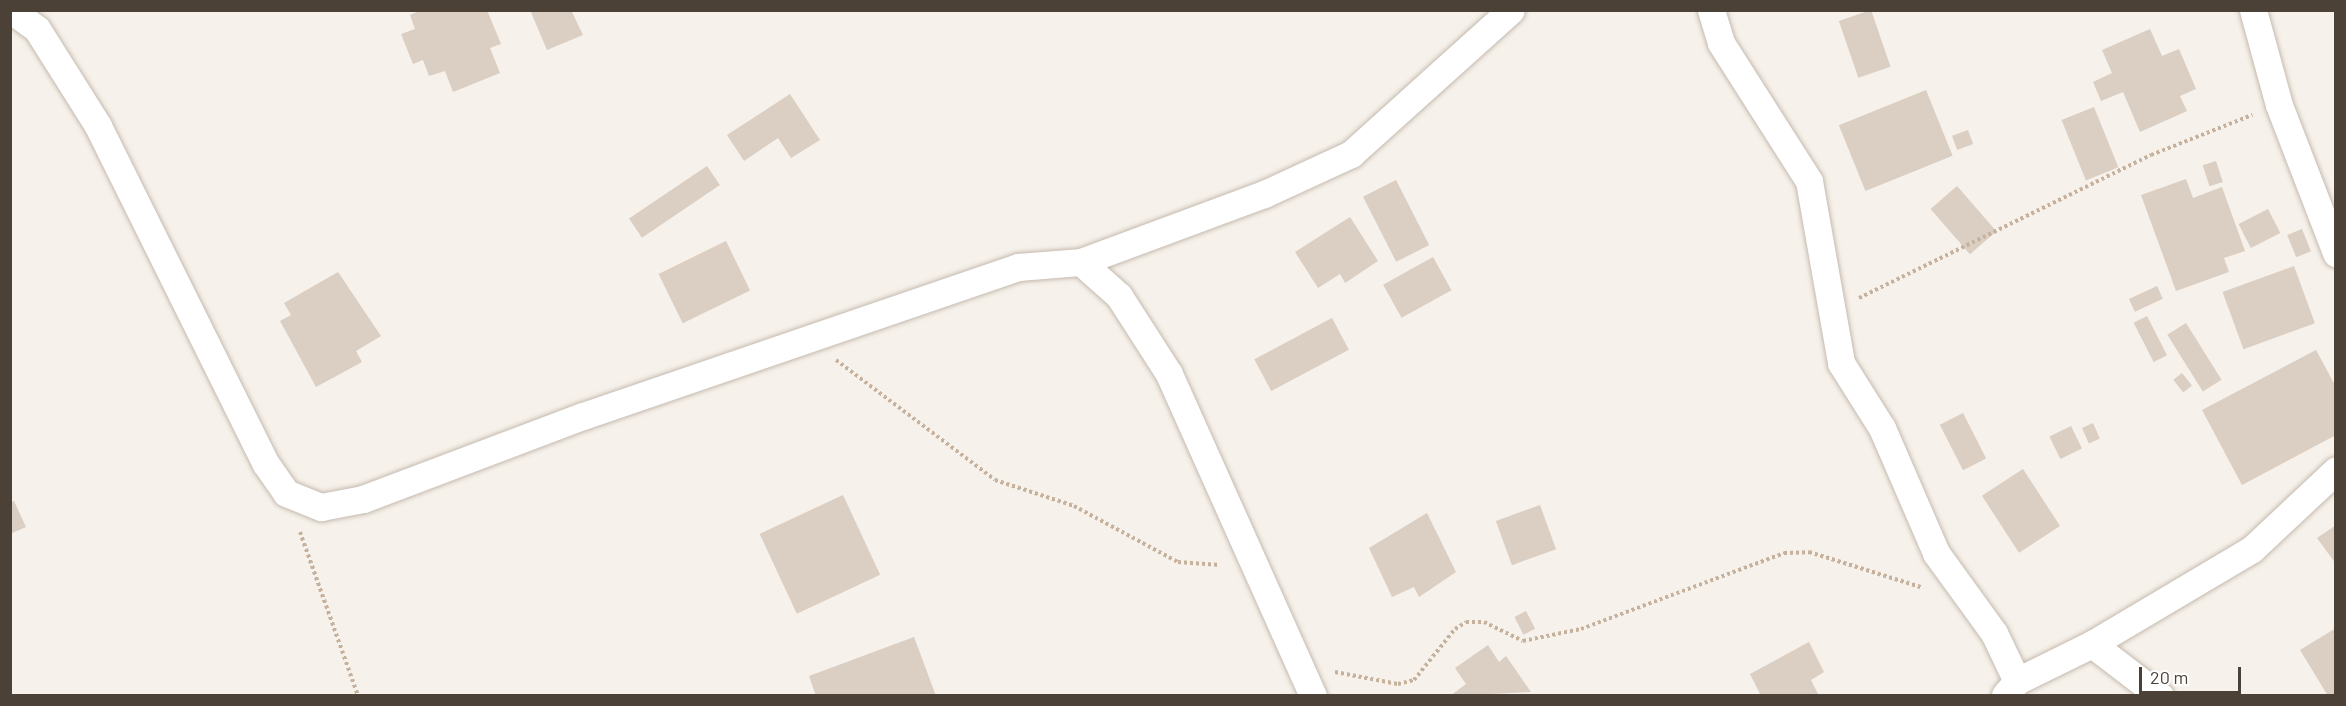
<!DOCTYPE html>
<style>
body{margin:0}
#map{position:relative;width:2346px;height:706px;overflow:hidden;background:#f6f1ea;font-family:Barlow,sans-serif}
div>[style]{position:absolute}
.building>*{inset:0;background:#dbcec2;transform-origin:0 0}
.path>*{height:4px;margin-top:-2px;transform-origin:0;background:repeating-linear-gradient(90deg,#c5b19c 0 3px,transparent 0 6px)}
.roads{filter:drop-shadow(0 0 2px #c5baaf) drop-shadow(0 0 2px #c5baaf)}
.street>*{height:27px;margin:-13.5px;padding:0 13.5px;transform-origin:13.5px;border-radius:13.5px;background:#fff}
span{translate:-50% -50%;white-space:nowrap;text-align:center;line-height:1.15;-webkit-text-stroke:4.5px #fff;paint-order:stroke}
.frame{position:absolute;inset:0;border:12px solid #4b4137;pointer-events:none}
.scale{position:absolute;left:2139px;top:667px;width:102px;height:27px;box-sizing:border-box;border:3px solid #4b4137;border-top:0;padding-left:8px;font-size:18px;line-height:21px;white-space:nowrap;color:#4b4137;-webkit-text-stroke:4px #fff;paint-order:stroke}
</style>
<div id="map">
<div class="building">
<i style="clip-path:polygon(421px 10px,487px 10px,501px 44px,490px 48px,500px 73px,453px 92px,445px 71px,429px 76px,423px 60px,413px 64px,401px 34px,415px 29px,410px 15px)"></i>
<i style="clip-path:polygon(530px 10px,571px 10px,583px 35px,547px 50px)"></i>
<i style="left:1871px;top:10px;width:60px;height:34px;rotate:71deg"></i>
<i style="clip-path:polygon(2150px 29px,2162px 56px,2179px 49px,2196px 89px,2180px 96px,2187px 111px,2140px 132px,2123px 92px,2101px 101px,2093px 82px,2112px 73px,2102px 50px)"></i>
<i style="left:1926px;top:90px;width:71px;height:94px;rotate:68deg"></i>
<i style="clip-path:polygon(790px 94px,820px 140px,791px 158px,778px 138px,744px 161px,727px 135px)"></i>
<i style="left:2094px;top:107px;width:65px;height:35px;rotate:68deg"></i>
<i style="left:1968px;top:130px;width:15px;height:17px;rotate:70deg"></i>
<i style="left:2216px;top:161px;width:22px;height:14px;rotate:72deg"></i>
<i style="left:707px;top:166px;width:23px;height:94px;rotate:56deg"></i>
<i style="clip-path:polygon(2186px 179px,2193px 198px,2222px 187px,2245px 251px,2224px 258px,2229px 272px,2176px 291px,2141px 195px)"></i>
<i style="left:1396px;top:180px;width:73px;height:37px;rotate:63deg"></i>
<i style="left:1957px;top:186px;width:60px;height:35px;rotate:49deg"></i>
<i style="left:2268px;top:209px;width:27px;height:33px;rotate:63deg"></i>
<i style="clip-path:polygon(1350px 217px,1378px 261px,1345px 283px,1340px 274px,1318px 288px,1295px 252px)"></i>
<i style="left:2302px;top:229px;width:24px;height:16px;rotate:68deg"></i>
<i style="left:726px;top:241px;width:55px;height:75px;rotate:64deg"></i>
<i style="left:1433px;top:257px;width:38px;height:57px;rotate:61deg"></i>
<i style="left:2294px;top:266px;width:61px;height:76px;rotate:70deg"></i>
<i style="clip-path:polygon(338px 272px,381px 336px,356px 351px,362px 362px,316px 387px,280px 321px,291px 315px,284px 303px)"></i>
<i style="left:2157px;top:286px;width:14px;height:31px;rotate:65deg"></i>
<i style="left:2147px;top:316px;width:44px;height:15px;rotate:63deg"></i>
<i style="left:1332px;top:318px;width:36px;height:88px;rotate:62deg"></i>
<i style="left:2186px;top:323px;width:67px;height:22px;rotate:58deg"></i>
<i style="clip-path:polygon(2316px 350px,2336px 387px,2336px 435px,2242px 485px,2202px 410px)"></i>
<i style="left:2182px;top:373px;width:16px;height:11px;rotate:52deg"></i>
<i style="left:1963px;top:413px;width:51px;height:26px;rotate:63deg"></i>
<i style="left:2093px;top:423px;width:17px;height:12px;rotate:66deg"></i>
<i style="left:2071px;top:426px;width:25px;height:24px;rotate:64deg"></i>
<i style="left:2023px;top:469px;width:68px;height:49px;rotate:57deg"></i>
<i style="left:843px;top:495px;width:88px;height:92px;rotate:65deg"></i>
<i style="clip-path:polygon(14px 501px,26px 527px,10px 534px,10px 502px)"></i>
<i style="left:1540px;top:505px;width:47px;height:47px;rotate:70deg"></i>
<i style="clip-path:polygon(1427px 513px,1456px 572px,1419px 597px,1414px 587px,1392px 597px,1369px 548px)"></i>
<i style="clip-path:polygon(2336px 525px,2336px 564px,2317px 538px)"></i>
<i style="left:1526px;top:611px;width:20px;height:13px;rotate:63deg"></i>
<i style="clip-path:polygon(2336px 628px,2336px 696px,2328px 696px,2300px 650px)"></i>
<i style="clip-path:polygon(914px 637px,936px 696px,816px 696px,809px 676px)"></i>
<i style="clip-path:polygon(1809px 642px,1824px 672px,1811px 680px,1819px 696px,1761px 696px,1750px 674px)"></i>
<i style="clip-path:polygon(1488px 645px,1499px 662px,1506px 656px,1531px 692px,1450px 696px,1466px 684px,1455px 668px)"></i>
</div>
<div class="path">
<i style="left:1859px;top:298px;width:325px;rotate:-26.1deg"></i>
<i style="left:2151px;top:155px;width:109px;rotate:-21.6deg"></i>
<i style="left:836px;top:360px;width:199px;rotate:37deg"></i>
<i style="left:995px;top:480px;width:83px;rotate:18.2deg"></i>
<i style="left:1074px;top:506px;width:118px;rotate:28.3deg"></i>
<i style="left:1178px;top:562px;width:42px;rotate:4.1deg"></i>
<i style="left:300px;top:532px;width:174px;rotate:70.5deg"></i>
<i style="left:1335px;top:672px;width:64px;rotate:10.8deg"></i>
<i style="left:1398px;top:684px;width:16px;rotate:-14deg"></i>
<i style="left:1414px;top:680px;width:65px;rotate:-51.2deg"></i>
<i style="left:1455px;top:629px;width:13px;rotate:-32deg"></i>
<i style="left:1466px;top:622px;width:18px"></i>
<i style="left:1484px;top:622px;width:43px;rotate:26deg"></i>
<i style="left:1523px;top:641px;width:59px;rotate:-11.7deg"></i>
<i style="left:1581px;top:629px;width:217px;rotate:-20.5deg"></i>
<i style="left:1784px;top:553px;width:25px;rotate:-2deg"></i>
<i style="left:1809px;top:552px;width:117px;rotate:17.4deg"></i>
</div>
<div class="roads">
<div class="street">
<i style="left:11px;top:10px;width:32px;rotate:36deg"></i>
<i style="left:37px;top:29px;width:115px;rotate:57.8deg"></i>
<i style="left:98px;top:126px;width:377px;rotate:63.6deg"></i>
<i style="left:266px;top:464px;width:35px;rotate:55deg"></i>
<i style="left:286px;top:493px;width:38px;rotate:22deg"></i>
<i style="left:321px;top:507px;width:43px;rotate:-10.8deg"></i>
<i style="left:363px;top:499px;width:235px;rotate:-20.7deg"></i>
<i style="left:583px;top:416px;width:460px;rotate:-18.9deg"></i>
<i style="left:1018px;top:267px;width:63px;rotate:-4.5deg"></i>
<i style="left:1081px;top:262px;width:51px;rotate:41.8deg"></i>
<i style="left:1119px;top:296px;width:93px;rotate:57.3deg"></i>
<i style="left:1169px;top:374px;width:353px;rotate:65.9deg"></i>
<i style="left:1711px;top:10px;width:34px;rotate:73deg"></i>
<i style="left:1721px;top:43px;width:164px;rotate:57.5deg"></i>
<i style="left:1809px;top:181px;width:185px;rotate:80deg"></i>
<i style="left:1841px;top:363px;width:77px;rotate:57.8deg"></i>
<i style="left:1882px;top:428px;width:136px;rotate:66.6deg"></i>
<i style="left:1936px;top:553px;width:99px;rotate:54.1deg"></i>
<i style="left:1994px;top:633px;width:53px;rotate:64.4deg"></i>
<i style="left:2253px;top:10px;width:98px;rotate:74.7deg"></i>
<i style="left:2279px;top:105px;width:159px;rotate:68.9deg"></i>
<i style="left:1081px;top:262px;width:195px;rotate:-20.4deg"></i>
<i style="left:1264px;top:194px;width:96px;rotate:-24.7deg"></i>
<i style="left:1351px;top:154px;width:215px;rotate:-42deg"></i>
<i style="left:2092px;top:644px;width:86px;rotate:37.4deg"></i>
<i style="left:2005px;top:695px;width:18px;rotate:-49deg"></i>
<i style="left:2017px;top:681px;width:84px;rotate:-26.3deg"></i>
<i style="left:2092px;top:644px;width:186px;rotate:-30.7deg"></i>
<i style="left:2252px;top:549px;width:115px;rotate:-43.2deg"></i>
</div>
</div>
<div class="frame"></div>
<div class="scale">20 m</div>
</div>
